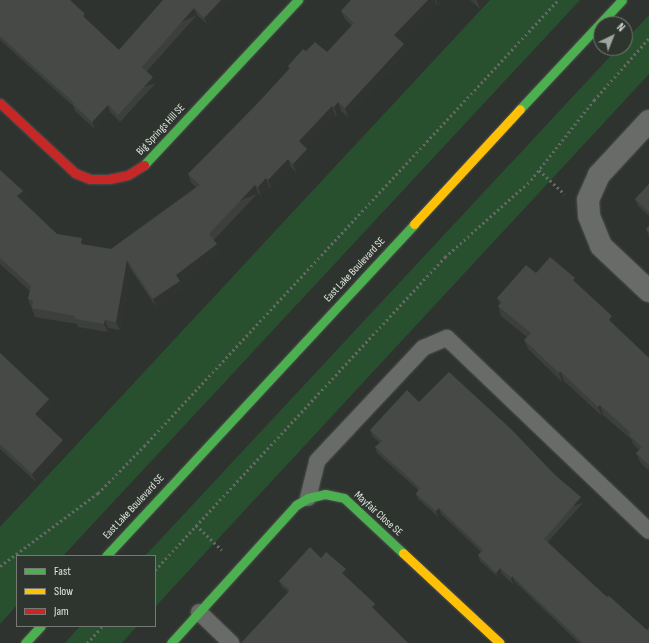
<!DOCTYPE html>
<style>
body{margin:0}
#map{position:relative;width:649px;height:643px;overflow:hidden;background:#2f332f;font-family:"Sofia Sans Condensed",sans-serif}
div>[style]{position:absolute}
.green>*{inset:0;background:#28502e}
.path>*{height:2.5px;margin-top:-1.25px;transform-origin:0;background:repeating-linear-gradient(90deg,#666966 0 2px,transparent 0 5px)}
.roads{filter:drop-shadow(0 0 1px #4c4f4c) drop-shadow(0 0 1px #4c4f4c)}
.lane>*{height:16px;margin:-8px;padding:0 8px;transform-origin:8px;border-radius:8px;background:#696b69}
.street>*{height:22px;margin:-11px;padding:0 11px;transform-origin:11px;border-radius:11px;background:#696b69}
.fast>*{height:9px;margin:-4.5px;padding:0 4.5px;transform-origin:4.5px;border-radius:4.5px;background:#4caf50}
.slow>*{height:9px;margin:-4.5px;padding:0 4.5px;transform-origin:4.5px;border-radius:4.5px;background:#ffc107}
.jam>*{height:9px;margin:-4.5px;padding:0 4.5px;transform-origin:4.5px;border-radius:4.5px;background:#c62828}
.wall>*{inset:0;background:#3c3f3c}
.shaded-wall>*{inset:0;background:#313331;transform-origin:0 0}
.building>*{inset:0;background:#464946}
span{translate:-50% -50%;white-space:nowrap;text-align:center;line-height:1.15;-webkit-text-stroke:3px #2e342e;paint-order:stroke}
.street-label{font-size:11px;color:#dfe3df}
.legend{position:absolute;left:16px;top:555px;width:140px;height:72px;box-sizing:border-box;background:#2e342e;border:1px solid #757a75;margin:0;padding:5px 7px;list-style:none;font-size:12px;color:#dfe3df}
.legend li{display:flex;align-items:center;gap:8px;height:20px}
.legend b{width:20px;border:1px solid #757a75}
.north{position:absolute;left:593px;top:16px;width:40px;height:40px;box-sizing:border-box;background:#2e342e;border:1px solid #757a75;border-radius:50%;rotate:43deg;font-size:11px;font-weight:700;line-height:16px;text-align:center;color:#dfe3df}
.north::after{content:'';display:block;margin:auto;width:14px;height:18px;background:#a1a5a1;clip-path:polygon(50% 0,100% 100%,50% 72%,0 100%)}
</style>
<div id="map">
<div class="green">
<i style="clip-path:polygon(490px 0,580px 0,63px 556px,17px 556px,17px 605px,0 624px,0 527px)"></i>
<i style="clip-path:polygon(649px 15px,649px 74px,155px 607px,155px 556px,145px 556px,618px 48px,625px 48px,625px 41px)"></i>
<i style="clip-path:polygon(80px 626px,137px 626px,122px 643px,65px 643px)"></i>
</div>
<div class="path">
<i style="left:539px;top:170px;width:35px;rotate:43deg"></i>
<i style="left:196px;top:525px;width:36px;rotate:44deg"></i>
<i style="left:0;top:566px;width:122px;rotate:-36.7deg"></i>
<i style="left:98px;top:493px;width:66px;rotate:-45.6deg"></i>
<i style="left:144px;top:446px;width:609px;rotate:-47.13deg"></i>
<i style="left:155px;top:570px;width:427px;rotate:-47.2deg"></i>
<i style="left:445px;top:257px;width:115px;rotate:-41.8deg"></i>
<i style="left:531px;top:180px;width:102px;rotate:-51.8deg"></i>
<i style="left:594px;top:100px;width:83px;rotate:-48.4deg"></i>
<i style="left:87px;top:643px;width:23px;rotate:-47deg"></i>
</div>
<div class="roads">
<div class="lane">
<i style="left:308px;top:498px;width:38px;rotate:-76deg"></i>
<i style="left:317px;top:461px;width:155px;rotate:-46.8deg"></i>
<i style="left:423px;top:348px;width:26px;rotate:-23deg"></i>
<i style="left:447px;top:338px;width:279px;rotate:43.7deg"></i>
<i style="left:199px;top:612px;width:45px;rotate:44.1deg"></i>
</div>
<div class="street">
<i style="left:649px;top:121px;width:74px;rotate:132.8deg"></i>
<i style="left:599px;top:175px;width:27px;rotate:114deg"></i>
<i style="left:588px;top:200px;width:16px;rotate:86deg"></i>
<i style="left:589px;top:216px;width:32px;rotate:68deg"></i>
<i style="left:601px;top:246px;width:66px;rotate:43.2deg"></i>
</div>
<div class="fast">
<i style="left:520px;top:109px;width:149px;rotate:-46.9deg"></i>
<i style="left:144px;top:165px;width:226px;rotate:-47deg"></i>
<i style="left:106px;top:556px;width:453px;rotate:-47.1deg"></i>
<i style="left:25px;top:643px;width:23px;rotate:-47deg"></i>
<i style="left:171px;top:643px;width:186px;rotate:-47.8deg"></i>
<i style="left:296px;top:505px;width:14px;rotate:-30deg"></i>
<i style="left:308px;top:498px;width:17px;rotate:-13deg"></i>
<i style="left:325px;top:494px;width:19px;rotate:12deg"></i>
<i style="left:344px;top:498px;width:81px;rotate:43deg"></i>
</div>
<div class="slow">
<i style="left:414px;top:224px;width:156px;rotate:-47.3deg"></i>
<i style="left:403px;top:553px;width:132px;rotate:42.9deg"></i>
</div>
<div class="jam">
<i style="left:0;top:103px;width:103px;rotate:43deg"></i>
<i style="left:75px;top:173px;width:16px;rotate:22deg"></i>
<i style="left:90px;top:179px;width:19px"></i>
<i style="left:109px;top:179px;width:19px;rotate:-12deg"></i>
<i style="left:128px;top:175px;width:19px;rotate:-32deg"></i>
</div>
</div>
<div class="wall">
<i style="clip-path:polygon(0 0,87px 21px,119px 50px,163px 0,230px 0,207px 24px,197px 15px,147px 71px,155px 84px,120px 122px,110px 112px,95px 129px,75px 111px,73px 106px,0 40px)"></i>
<i style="clip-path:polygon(351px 0,443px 0,438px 5px,436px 4px,400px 40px,407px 52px,348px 117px,341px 111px,337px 116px,335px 115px,305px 147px,310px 157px,296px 172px,291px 167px,271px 188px,269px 187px,261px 196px,258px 193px,214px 240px,220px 253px,181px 283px,183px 290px,156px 307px,130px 268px,120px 330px,108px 328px,108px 332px,78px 327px,77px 324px,35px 317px,28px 299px,30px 291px,0 264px,0 170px,23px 191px,26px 199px,23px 202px,57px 234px,85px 245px,111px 249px,196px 187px,191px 183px,188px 174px,256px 105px,289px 70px,288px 66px,306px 51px,327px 52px,352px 26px,345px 19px,341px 11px)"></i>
<i style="clip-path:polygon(470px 0,488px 0,480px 9px)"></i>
<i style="clip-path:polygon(649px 184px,649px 216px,638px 206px,635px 199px)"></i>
<i style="clip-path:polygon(649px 226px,649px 237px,646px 229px)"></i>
<i style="clip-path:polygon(536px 273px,576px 283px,615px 326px,649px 358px,649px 471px,640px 462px,636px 453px,639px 450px,633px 444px,632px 440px,603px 415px,602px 416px,564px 381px,562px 382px,528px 349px,524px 340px,527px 337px,501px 316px,498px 306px,500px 304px,497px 298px)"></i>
<i style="clip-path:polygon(0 353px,49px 399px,52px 407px,41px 419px,66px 448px,35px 481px,0 449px)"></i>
<i style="clip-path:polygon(419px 402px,555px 475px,583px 503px,548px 542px,649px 643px,579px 643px,515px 582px,513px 584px,502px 574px,499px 578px,480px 561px,478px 555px,481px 552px,441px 514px,438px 517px,418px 499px,416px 494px,418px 490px,377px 453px,375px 447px,380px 443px,372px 436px,370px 430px)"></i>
<i style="clip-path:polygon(321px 558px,346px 569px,348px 575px,346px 577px,375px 604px,377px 610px,376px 611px,288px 592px,282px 587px,279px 581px)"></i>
</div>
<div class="shaded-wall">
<i style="clip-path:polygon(221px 0,230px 0,207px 24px,204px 18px)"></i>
<i style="clip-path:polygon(428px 0,435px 0,436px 4px,397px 43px,394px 35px)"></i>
<i style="clip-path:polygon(436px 0,443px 0,438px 5px)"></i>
<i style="clip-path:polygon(477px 0,488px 0,480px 9px)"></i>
<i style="left:194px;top:8px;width:8px;height:79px;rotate:67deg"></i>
<i style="clip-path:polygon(85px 14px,88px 20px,83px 16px)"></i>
<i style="clip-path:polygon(404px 44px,407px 52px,348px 117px,345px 108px)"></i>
<i style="left:153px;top:77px;width:7px;height:52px;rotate:74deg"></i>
<i style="clip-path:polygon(338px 102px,341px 111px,337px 116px,334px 107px)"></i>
<i style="clip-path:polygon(108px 105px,110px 112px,95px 129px,92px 122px)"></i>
<i style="clip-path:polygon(332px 106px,335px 115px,302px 150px,299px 141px)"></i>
<i style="clip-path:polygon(307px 149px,310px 157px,296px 172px,293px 164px)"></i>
<i style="clip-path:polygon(288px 159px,291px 167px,271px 188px,268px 180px)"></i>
<i style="clip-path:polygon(266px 178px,269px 187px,261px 196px,258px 187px)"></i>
<i style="left:255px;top:185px;width:9px;height:67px;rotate:69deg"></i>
<i style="clip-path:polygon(23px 191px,26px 199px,20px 205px,17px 196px)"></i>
<i style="clip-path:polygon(82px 238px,86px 247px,81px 244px)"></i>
<i style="clip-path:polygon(217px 244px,220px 253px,181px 283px,183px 290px,156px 307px,153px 299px,176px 275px)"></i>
<i style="clip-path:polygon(127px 260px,130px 268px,120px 330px,116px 322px)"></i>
<i style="clip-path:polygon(612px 316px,616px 326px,612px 329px,609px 320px)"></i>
<i style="clip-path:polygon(105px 320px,108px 328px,108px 332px,104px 324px)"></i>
<i style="clip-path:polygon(560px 371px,564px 381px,562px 382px,559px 373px)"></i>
<i style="clip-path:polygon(49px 399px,52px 407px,38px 422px,35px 414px)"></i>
<i style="clip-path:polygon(600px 405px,603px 415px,602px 416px,598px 407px)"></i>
<i style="clip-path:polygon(63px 440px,66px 448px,35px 481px,32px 474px)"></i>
<i style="left:581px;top:497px;width:6px;height:56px;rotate:72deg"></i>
<i style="clip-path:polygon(439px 508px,441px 514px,438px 517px,436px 511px)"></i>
<i style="clip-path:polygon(500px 568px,502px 574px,499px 578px,496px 573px)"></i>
<i style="clip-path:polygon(346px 569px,348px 575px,344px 579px,342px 573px)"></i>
<i style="clip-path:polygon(512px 576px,515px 582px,513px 584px,511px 578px)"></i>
<i style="clip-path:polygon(375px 604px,377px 610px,374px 613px,372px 607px)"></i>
</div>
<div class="building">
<i style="clip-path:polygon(0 0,70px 0,85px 14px,83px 16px,119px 50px,163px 0,221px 0,204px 18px,194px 8px,142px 67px,153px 77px,118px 115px,108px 105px,92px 122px,73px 104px,74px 103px,0 36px)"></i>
<i style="clip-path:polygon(351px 0,428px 0,394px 35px,404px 44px,345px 108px,338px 102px,334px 107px,332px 106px,299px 141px,307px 149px,293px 164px,288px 159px,268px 180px,266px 178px,258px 187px,255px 185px,209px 234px,217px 244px,176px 275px,180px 281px,153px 299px,127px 260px,116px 322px,105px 320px,104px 324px,75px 319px,75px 316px,32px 308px,33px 300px,28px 299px,31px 286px,0 258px,0 170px,23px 191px,17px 196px,57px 234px,82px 238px,81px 244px,111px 249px,200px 185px,188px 174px,256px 105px,290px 68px,288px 66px,303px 49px,306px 51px,315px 42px,327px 52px,354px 23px,341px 11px)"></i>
<i style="clip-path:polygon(649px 184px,649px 212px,635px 199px)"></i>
<i style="clip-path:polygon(649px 226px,649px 232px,646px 229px)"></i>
<i style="clip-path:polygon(550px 257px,575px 278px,573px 280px,612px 316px,609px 320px,649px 358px,649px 465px,636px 453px,642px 447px,629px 435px,631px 433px,600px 405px,598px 407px,560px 371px,559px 373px,524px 340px,531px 333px,498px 306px,502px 302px,497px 298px,526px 265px,536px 273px)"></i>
<i style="clip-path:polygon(0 353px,49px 399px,35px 414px,63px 440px,32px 474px,0 444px)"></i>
<i style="clip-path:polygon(449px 372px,512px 430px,555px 475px,581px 497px,544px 539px,607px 597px,609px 596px,647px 630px,649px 628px,649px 643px,583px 643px,512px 576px,511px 578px,500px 568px,496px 573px,478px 555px,483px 550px,439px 508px,436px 511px,416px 494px,420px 488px,375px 447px,382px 441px,370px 430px,407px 390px,419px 402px)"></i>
<i style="clip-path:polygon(310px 547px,321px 558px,326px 552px,346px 569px,342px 573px,375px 604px,372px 607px,408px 643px,241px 643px,290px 590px,279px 581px)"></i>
</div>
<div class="street-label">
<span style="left:161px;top:130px;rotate:-47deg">Big Springs Hill SE</span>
<span style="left:355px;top:270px;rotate:-47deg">East Lake Boulevard SE</span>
<span style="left:134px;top:507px;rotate:-47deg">East Lake Boulevard SE</span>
<span style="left:378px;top:514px;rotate:42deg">Mayfair Close SE</span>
</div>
<ul class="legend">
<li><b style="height:5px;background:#4caf50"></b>Fast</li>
<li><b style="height:5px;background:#ffc107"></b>Slow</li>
<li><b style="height:5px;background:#c62828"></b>Jam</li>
</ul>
<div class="north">N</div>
</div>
